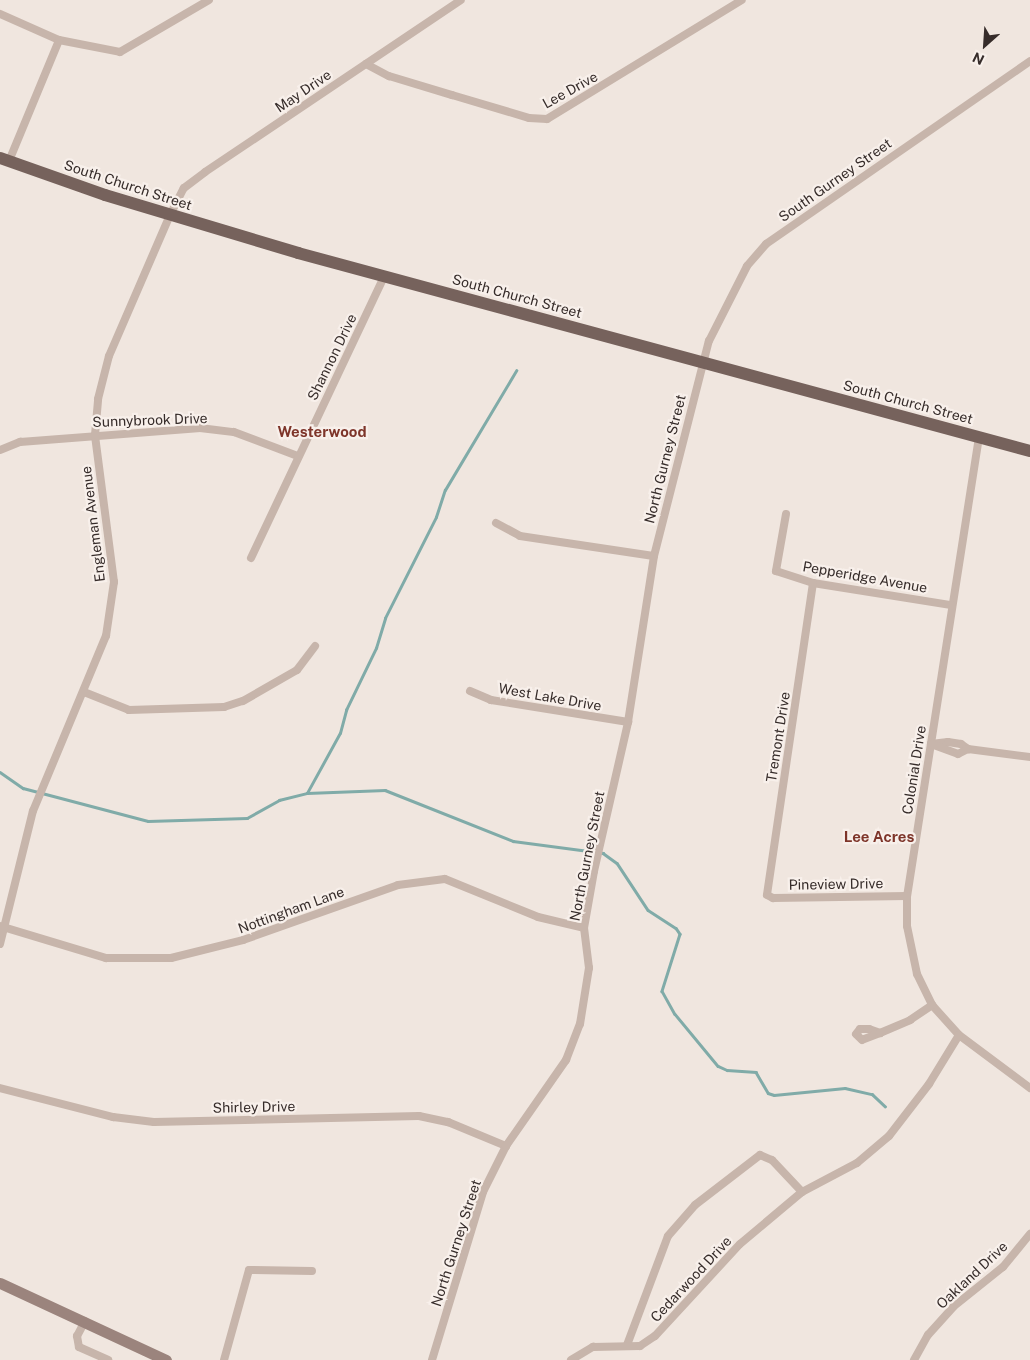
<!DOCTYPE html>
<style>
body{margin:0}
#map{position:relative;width:1030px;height:1360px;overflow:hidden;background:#f0e6df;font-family:"Public Sans",sans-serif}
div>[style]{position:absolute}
.stream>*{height:2.5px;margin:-1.25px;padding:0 1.25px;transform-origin:1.25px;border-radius:1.25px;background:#80aba8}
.street>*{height:8px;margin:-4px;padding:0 4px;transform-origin:4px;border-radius:4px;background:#c7b5ab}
.secondary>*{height:11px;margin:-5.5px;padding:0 5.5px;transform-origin:5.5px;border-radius:5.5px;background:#9b847d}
.primary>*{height:12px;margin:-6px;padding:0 6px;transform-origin:6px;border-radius:6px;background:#76625c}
span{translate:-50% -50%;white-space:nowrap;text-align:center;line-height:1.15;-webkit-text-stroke:4.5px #f8f0eb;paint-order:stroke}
.street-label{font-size:14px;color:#362c2a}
.neighbourhood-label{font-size:15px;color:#7e352a;font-weight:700}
.north{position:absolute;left:960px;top:20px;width:50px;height:50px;-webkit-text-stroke:4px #f8f0eb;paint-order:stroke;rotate:206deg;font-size:14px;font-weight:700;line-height:20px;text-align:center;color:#362c2a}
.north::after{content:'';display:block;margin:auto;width:18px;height:22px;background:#362c2a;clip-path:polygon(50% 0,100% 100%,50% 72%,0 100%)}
</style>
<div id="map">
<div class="stream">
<i style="left:0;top:772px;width:28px;rotate:35deg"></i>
<i style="left:23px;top:788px;width:129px;rotate:14.8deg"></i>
<i style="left:148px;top:821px;width:99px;rotate:-1.7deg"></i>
<i style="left:247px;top:818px;width:37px;rotate:-29deg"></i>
<i style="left:279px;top:800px;width:29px;rotate:-14deg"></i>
<i style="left:307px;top:793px;width:78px;rotate:-2.2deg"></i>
<i style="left:385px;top:790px;width:138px;rotate:21.7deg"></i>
<i style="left:513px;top:841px;width:91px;rotate:7.6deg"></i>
<i style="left:603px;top:853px;width:17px;rotate:36deg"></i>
<i style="left:617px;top:863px;width:56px;rotate:56.6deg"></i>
<i style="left:648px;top:910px;width:33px;rotate:33deg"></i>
<i style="left:676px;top:928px;width:7px;rotate:56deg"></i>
<i style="left:680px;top:934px;width:60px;rotate:107.5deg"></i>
<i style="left:662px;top:991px;width:26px;rotate:61deg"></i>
<i style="left:675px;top:1014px;width:67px;rotate:50.4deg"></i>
<i style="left:718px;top:1066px;width:10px;rotate:24deg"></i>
<i style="left:727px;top:1070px;width:29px;rotate:4deg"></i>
<i style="left:756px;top:1072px;width:24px;rotate:60deg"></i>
<i style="left:768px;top:1093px;width:6px;rotate:18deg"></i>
<i style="left:774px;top:1095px;width:71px;rotate:-5.6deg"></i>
<i style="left:845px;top:1088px;width:28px;rotate:13deg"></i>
<i style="left:872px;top:1094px;width:18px;rotate:43deg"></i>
<i style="left:307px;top:793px;width:68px;rotate:-61.2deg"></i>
<i style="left:340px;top:733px;width:24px;rotate:-75deg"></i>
<i style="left:346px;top:710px;width:69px;rotate:-64.2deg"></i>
<i style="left:376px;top:648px;width:31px;rotate:-73deg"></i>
<i style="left:385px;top:618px;width:113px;rotate:-63.2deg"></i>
<i style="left:436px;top:517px;width:28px;rotate:-72deg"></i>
<i style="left:445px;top:490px;width:139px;rotate:-59.2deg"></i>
</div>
<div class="street">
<i style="left:0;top:14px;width:64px;rotate:23.8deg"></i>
<i style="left:59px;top:40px;width:62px;rotate:11.1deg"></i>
<i style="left:120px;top:52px;width:103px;rotate:-30.3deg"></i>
<i style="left:366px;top:64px;width:26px;rotate:28deg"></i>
<i style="left:389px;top:76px;width:66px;rotate:16.8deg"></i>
<i style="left:452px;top:95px;width:80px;rotate:16.6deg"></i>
<i style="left:529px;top:118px;width:18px;rotate:3deg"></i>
<i style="left:547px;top:119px;width:228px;rotate:-31.4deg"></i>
<i style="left:9px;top:161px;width:131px;rotate:-67.5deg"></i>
<i style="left:979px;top:437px;width:465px;rotate:98.9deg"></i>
<i style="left:907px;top:896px;width:30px;rotate:90deg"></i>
<i style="left:907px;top:926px;width:49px;rotate:78.2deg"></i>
<i style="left:917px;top:974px;width:34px;rotate:64deg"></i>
<i style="left:932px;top:1005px;width:40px;rotate:48deg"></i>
<i style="left:959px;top:1035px;width:89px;rotate:36.7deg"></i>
<i style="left:0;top:450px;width:22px;rotate:-22deg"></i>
<i style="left:20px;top:442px;width:181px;rotate:-4.4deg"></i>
<i style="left:200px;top:428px;width:34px;rotate:7deg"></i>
<i style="left:234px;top:432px;width:68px;rotate:20.6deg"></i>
<i style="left:786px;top:514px;width:58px;rotate:100deg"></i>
<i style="left:776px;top:571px;width:39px;rotate:18deg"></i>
<i style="left:813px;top:583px;width:140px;rotate:9.1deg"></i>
<i style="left:496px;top:523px;width:27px;rotate:28deg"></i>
<i style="left:520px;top:536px;width:135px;rotate:8.5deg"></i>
<i style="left:251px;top:558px;width:312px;rotate:-64.7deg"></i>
<i style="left:813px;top:583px;width:315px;rotate:98.4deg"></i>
<i style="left:767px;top:895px;width:7px;rotate:27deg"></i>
<i style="left:773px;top:898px;width:134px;rotate:-0.9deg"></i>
<i style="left:470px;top:691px;width:23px;rotate:23deg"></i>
<i style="left:491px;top:700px;width:139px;rotate:9.1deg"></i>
<i style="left:84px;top:692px;width:48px;rotate:21.8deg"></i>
<i style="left:129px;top:710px;width:95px;rotate:-1.8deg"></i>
<i style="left:224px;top:707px;width:20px;rotate:-18deg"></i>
<i style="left:243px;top:701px;width:62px;rotate:-29.9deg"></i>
<i style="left:297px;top:670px;width:30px;rotate:-53deg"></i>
<i style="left:931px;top:744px;width:17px;rotate:-7deg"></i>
<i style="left:948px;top:742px;width:13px;rotate:9deg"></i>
<i style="left:961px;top:744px;width:9px;rotate:36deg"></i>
<i style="left:968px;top:749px;width:63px;rotate:7.4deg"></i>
<i style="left:931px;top:744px;width:29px;rotate:20deg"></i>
<i style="left:958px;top:754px;width:11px;rotate:-27deg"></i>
<i style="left:0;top:926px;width:111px;rotate:16.8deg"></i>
<i style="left:106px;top:958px;width:65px"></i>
<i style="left:171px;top:958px;width:74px;rotate:-14deg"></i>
<i style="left:243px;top:940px;width:164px;rotate:-19.5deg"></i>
<i style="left:398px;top:885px;width:47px;rotate:-7.3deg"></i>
<i style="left:445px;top:879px;width:100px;rotate:22.2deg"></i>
<i style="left:538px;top:917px;width:47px;rotate:13.4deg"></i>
<i style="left:0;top:944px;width:137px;rotate:-76.1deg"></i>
<i style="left:33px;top:811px;width:190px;rotate:-67.4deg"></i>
<i style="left:106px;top:636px;width:55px;rotate:-81.6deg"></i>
<i style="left:114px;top:582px;width:148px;rotate:-97.4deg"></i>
<i style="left:95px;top:435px;width:36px;rotate:-85deg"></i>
<i style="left:98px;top:399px;width:44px;rotate:-75.7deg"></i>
<i style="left:109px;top:356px;width:154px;rotate:-66.6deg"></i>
<i style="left:170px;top:215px;width:30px;rotate:-63deg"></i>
<i style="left:184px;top:188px;width:26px;rotate:-37deg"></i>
<i style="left:205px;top:172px;width:308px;rotate:-33.9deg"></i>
<i style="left:860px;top:1029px;width:9px"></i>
<i style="left:869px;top:1029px;width:12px;rotate:20deg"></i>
<i style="left:880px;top:1033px;width:19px;rotate:159deg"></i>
<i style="left:862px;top:1040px;width:8px;rotate:-135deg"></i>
<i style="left:856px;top:1034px;width:6px;rotate:-51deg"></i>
<i style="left:880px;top:1033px;width:33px;rotate:-23deg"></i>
<i style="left:910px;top:1020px;width:27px;rotate:-34deg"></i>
<i style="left:0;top:1088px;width:117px;rotate:14.4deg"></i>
<i style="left:113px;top:1117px;width:41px;rotate:7deg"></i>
<i style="left:154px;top:1122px;width:265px;rotate:-1.3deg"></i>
<i style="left:419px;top:1116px;width:30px;rotate:12deg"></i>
<i style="left:448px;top:1122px;width:63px;rotate:22.5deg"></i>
<i style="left:85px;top:1321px;width:17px;rotate:118deg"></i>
<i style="left:77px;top:1336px;width:11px;rotate:80deg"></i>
<i style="left:79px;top:1347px;width:32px;rotate:24deg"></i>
<i style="left:627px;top:1345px;width:116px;rotate:-69.4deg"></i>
<i style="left:668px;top:1236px;width:41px;rotate:-48.9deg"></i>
<i style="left:695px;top:1205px;width:82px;rotate:-37.6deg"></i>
<i style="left:760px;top:1155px;width:13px;rotate:23deg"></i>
<i style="left:772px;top:1160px;width:44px;rotate:46.8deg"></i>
<i style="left:224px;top:1360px;width:93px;rotate:-74.5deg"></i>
<i style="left:249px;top:1270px;width:63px;rotate:0.9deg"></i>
<i style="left:432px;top:1360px;width:176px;rotate:-73.1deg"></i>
<i style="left:483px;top:1192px;width:51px;rotate:-63.4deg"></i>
<i style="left:506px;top:1146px;width:105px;rotate:-55.1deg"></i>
<i style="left:566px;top:1060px;width:39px;rotate:-69deg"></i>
<i style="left:580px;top:1024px;width:57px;rotate:-80.9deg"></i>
<i style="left:589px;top:968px;width:40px;rotate:-97.1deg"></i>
<i style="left:584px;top:928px;width:58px;rotate:-80deg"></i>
<i style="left:594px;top:871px;width:153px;rotate:-77.1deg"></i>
<i style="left:628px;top:722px;width:168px;rotate:-81.1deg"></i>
<i style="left:654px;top:556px;width:222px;rotate:-75.7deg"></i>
<i style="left:709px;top:341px;width:84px;rotate:-63.1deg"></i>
<i style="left:747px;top:266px;width:29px;rotate:-49deg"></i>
<i style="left:766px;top:244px;width:321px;rotate:-34.7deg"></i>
<i style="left:571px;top:1360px;width:26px;rotate:-31deg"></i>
<i style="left:593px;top:1347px;width:47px;rotate:-1.2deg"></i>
<i style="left:640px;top:1346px;width:18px;rotate:-34deg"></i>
<i style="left:655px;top:1336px;width:125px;rotate:-47.3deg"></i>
<i style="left:740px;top:1244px;width:81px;rotate:-40deg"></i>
<i style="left:802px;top:1192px;width:62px;rotate:-27.8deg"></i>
<i style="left:857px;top:1163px;width:42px;rotate:-40.2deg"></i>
<i style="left:889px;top:1136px;width:66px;rotate:-52.4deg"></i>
<i style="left:929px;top:1084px;width:57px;rotate:-58.5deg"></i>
<i style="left:914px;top:1360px;width:29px;rotate:-61deg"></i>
<i style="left:928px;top:1335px;width:38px;rotate:-48deg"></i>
<i style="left:953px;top:1307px;width:64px;rotate:-38.7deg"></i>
<i style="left:1003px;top:1267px;width:43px;rotate:-50.7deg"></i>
</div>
<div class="secondary">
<i style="left:0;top:1283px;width:183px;rotate:24.9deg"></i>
</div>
<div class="primary">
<i style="left:0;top:158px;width:111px;rotate:19.4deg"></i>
<i style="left:105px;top:195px;width:202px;rotate:16.7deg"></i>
<i style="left:298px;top:253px;width:758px;rotate:15.14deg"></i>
</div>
<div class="street-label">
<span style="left:570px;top:90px;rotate:-29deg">Lee Drive</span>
<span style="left:303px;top:91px;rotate:-34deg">May Drive</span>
<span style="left:835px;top:180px;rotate:-35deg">South Gurney Street</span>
<span style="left:128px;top:185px;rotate:18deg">South Church Street</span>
<span style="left:517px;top:296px;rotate:15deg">South Church Street</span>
<span style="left:332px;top:357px;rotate:-64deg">Shannon Drive</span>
<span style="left:908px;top:402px;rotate:15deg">South Church Street</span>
<span style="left:150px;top:420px;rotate:-2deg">Sunnybrook Drive</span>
<span style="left:665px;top:459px;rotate:-76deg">North Gurney Street</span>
<span style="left:93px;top:524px;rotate:-97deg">Engleman Avenue</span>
<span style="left:865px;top:577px;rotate:10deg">Pepperidge Avenue</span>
<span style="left:550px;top:697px;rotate:10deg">West Lake Drive</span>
<span style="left:778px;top:737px;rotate:-81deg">Tremont Drive</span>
<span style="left:914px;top:770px;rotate:-81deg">Colonial Drive</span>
<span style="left:587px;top:856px;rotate:-79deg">North Gurney Street</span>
<span style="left:836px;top:884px;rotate:-1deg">Pineview Drive</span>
<span style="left:291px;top:910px;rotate:-20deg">Nottingham Lane</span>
<span style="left:254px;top:1107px;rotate:-1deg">Shirley Drive</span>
<span style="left:456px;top:1243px;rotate:-72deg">North Gurney Street</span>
<span style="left:972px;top:1275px;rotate:-43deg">Oakland Drive</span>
<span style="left:691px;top:1279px;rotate:-47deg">Cedarwood Drive</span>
</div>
<div class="neighbourhood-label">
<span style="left:322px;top:432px">Westerwood</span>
<span style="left:879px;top:837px">Lee Acres</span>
</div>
<div class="north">N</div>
</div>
